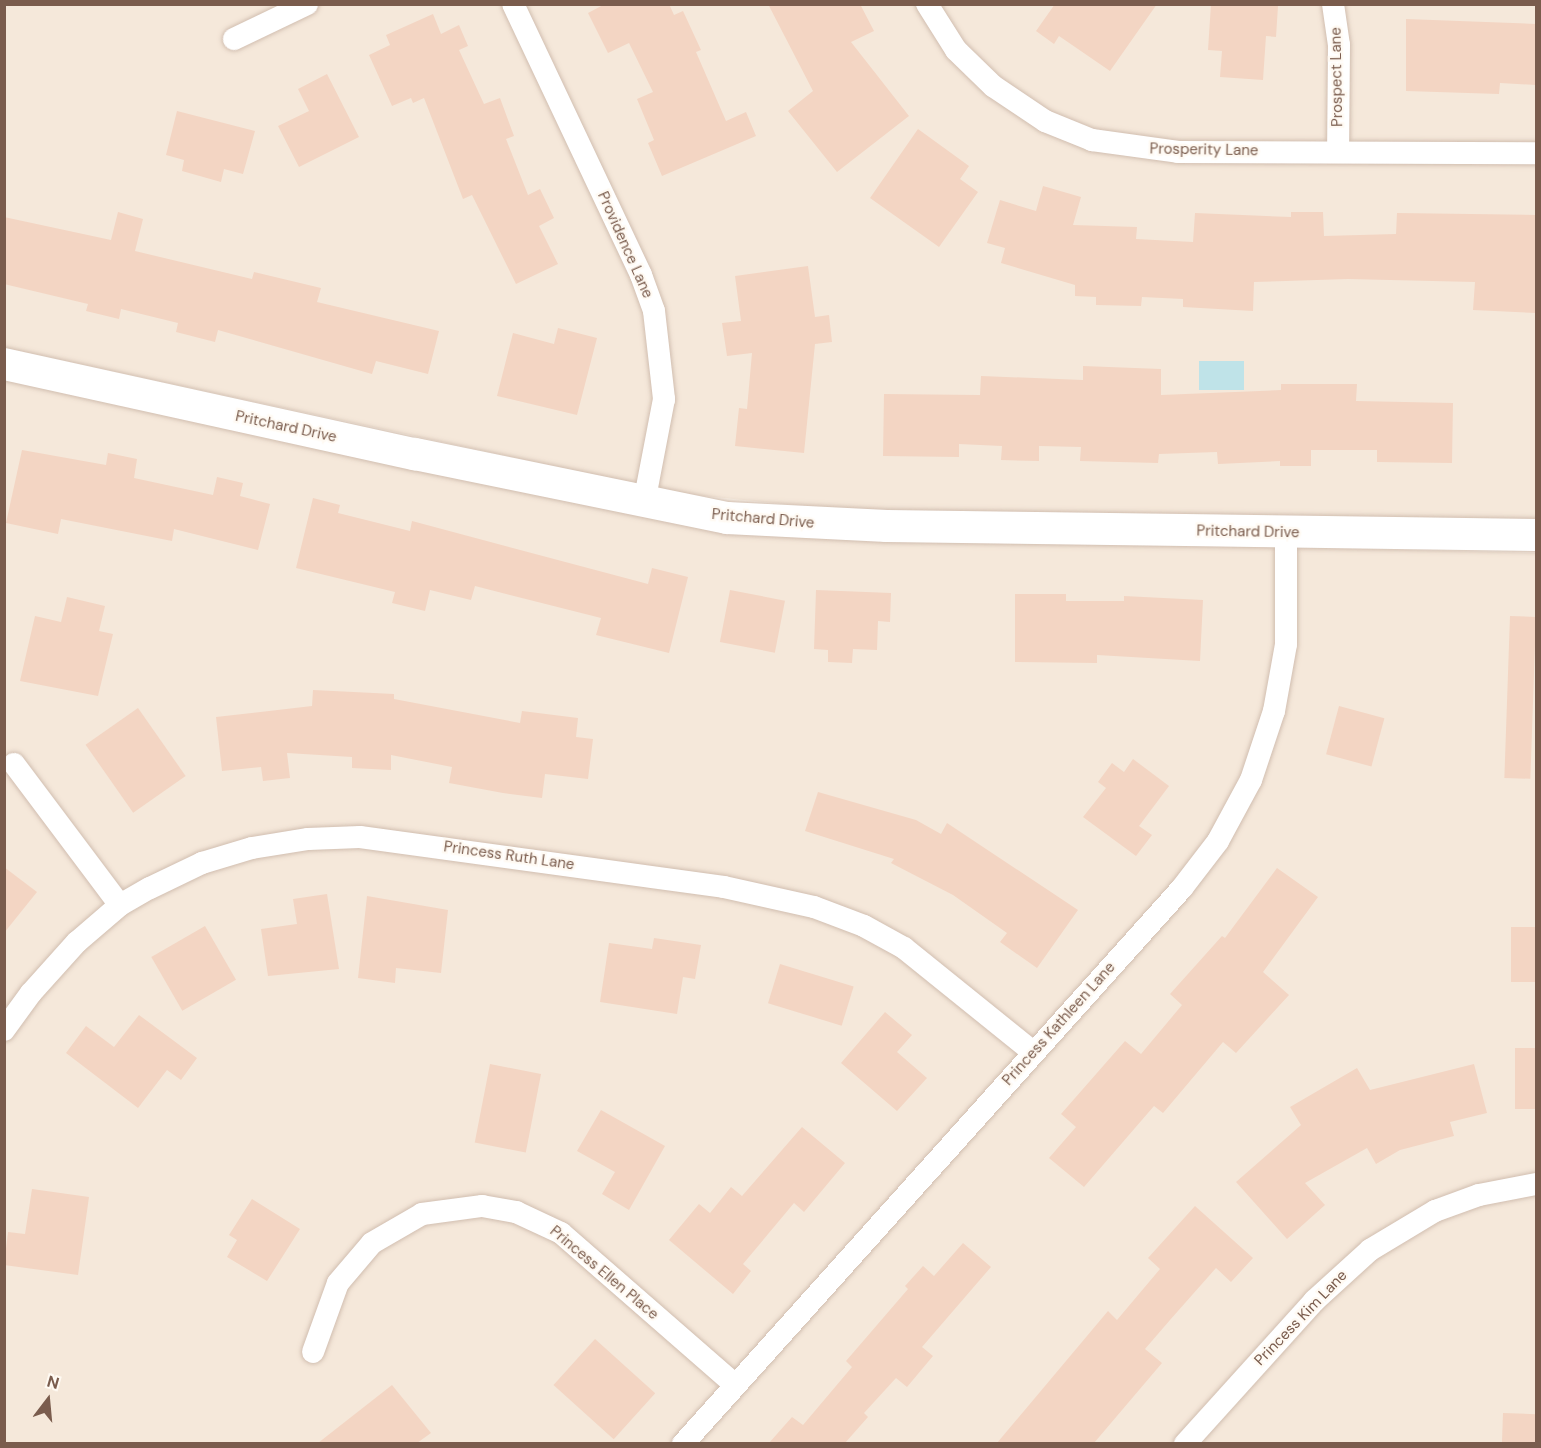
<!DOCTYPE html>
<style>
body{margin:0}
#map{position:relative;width:1541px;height:1448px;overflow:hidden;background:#fdf6ec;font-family:"DM Sans",sans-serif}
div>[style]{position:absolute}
.residential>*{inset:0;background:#f5e8da}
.water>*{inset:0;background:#bfe3e8;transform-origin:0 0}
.building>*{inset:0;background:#f3d5c3;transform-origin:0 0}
.roads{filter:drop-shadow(0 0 2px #d1beb0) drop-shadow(0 0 2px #d1beb0)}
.street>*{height:22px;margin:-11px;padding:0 11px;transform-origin:11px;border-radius:11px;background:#fff}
.secondary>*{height:32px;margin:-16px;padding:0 16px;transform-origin:16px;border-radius:16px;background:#fff}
span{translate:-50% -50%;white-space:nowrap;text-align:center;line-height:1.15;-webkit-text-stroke:4.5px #fffaf3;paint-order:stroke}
.street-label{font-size:15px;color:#7a5c4d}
.frame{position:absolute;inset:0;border:6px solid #7a5c4d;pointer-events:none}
.north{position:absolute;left:18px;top:1370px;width:60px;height:60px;-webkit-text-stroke:4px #fffaf3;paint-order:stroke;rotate:16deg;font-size:16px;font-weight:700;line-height:24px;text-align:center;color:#7a5c4d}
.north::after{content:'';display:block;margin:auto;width:21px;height:27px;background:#7a5c4d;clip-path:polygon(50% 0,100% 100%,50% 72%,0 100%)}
</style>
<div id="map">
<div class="residential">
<i style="clip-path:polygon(5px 5px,1536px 5px,1536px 522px,1289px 523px,825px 508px,684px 494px,5px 348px)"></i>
<i style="clip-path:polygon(4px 380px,756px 535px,1536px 553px,1536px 1443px,5px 1443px)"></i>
</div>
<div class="water">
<i style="left:1244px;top:361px;width:29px;height:45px;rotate:90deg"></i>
</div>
<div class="building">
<i style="clip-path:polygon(605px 4px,669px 4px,674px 15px,683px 11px,701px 50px,696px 52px,726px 121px,746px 112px,756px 136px,662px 176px,648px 143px,654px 140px,637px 99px,653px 92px,629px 43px,608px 53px,588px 13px)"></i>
<i style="clip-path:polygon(768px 4px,860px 4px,874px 31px,851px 42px,909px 116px,837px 172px,788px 111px,813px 91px)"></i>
<i style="clip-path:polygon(1055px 4px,1157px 4px,1110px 71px,1059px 36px,1054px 44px,1036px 31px)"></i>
<i style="clip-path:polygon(1211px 4px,1278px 6px,1276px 37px,1266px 36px,1263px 80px,1220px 77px,1222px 51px,1208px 50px)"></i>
<i style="clip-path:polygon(433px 14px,441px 34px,459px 25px,468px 46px,459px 50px,484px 104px,500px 98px,514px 136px,506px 139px,528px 195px,540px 189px,554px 218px,539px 226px,558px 264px,516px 284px,472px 195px,463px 199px,424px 98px,413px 103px,411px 98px,392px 106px,369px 55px,390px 45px,386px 35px)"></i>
<i style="clip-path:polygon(1406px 19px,1536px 24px,1536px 85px,1500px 83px,1499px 94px,1406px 91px)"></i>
<i style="clip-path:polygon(327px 74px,359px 137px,299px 167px,278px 126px,309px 111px,298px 89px)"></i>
<i style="clip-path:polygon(177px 111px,255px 131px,243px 174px,224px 169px,221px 182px,182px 171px,184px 160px,166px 155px)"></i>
<i style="clip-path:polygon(918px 129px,969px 166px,960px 179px,978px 192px,939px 247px,870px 198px)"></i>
<i style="clip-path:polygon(1043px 186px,1081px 197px,1073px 225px,1137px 227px,1136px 239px,1193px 242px,1195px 213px,1291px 217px,1291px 212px,1323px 212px,1324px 236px,1396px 234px,1397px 213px,1536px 215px,1536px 313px,1473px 310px,1475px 282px,1348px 279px,1254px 282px,1253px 311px,1183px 307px,1183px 299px,1142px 297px,1141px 306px,1096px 305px,1096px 297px,1075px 296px,1075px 285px,1001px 263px,1005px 248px,987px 243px,1000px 200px,1036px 211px)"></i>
<i style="clip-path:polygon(118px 212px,143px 219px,135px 251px,252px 279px,254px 272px,321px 288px,317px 302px,439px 331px,428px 374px,376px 361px,372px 374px,218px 330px,215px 342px,176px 332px,178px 323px,121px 309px,119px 319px,86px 311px,88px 304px,4px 284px,4px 217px,111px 240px)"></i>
<i style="clip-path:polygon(808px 266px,815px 317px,829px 315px,832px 342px,815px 344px,804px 453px,735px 446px,739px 408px,747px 409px,752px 353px,727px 356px,722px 323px,741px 321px,735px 276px)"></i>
<i style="clip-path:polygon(558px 328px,597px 338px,577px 415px,497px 396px,513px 333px,554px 344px)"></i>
<i style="clip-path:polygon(1083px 366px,1161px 369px,1161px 395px,1281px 390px,1281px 384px,1357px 384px,1356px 401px,1453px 403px,1452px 463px,1377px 462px,1377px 450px,1311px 450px,1311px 466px,1280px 466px,1280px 461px,1218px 464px,1217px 452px,1159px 454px,1158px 463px,1080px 461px,1081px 447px,1039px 446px,1039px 461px,1001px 460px,1002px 446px,959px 444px,959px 457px,883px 456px,884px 394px,980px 395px,981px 376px,1083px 380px)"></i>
<i style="clip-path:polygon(22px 450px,106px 465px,108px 453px,137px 459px,134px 478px,213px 495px,217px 477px,243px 483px,240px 496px,270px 504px,258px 550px,174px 529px,172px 541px,61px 519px,58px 534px,6px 523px)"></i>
<i style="clip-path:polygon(313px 498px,340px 505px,338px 513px,410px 531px,412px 521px,648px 584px,652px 568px,688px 577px,669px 653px,596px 635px,601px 618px,475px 586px,471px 600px,430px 590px,425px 611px,392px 603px,395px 592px,296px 568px)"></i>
<i style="left:730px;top:590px;width:56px;height:53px;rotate:11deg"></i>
<i style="clip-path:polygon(816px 590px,891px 593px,890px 622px,878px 621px,877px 650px,853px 649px,852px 663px,828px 662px,828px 650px,814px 649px)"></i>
<i style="clip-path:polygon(1015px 594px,1066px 594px,1066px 601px,1124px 601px,1124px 596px,1203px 600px,1200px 661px,1097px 655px,1097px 663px,1015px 662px)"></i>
<i style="clip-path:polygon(67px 597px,105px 606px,99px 631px,113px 634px,98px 696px,20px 681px,35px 616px,61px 622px)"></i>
<i style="left:1510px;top:616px;width:26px;height:162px;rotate:2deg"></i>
<i style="clip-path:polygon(313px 690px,394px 694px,394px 699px,520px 723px,522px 711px,578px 718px,576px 737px,593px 739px,588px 779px,545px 774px,542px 798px,503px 793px,449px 783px,452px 767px,391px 755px,391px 770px,352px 768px,352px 757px,287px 753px,290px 778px,263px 781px,261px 767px,222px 771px,216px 717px,312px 706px)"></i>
<i style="left:1339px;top:706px;width:47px;height:50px;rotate:15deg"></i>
<i style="left:138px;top:708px;width:83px;height:64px;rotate:55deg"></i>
<i style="clip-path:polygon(1133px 759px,1169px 786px,1139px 826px,1152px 835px,1136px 856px,1083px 817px,1106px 788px,1098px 782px,1112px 763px,1124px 772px)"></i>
<i style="clip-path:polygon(818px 792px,916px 820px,941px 834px,947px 823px,1078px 910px,1037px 968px,1000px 942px,1007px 933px,953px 895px,891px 863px,894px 859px,805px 831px)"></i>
<i style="clip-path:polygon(4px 867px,37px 892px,4px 933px)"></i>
<i style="clip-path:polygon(1277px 868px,1318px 897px,1263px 972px,1289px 995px,1236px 1053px,1223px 1042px,1163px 1113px,1154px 1106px,1084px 1187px,1049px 1158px,1076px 1127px,1061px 1114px,1125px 1041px,1141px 1054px,1182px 1005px,1170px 994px,1222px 936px,1225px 938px)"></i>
<i style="clip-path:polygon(327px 894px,339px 969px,268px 976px,261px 929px,297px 924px,293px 899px)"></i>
<i style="clip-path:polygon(367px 896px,448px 910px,441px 973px,396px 968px,395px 983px,358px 978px)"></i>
<i style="left:205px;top:926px;width:62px;height:62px;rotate:60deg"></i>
<i style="left:1511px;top:927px;width:25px;height:55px"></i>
<i style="clip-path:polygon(654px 938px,701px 945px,695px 979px,683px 977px,677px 1014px,600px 1002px,609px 943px,652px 949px)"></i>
<i style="left:780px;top:964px;width:77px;height:41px;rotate:17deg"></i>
<i style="clip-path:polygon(885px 1012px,912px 1035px,897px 1052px,927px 1078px,897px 1111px,841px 1063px)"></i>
<i style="clip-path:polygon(139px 1015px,197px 1058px,181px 1080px,167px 1070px,138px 1108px,66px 1053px,86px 1026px,114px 1047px)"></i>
<i style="left:1515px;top:1048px;width:21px;height:61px"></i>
<i style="left:490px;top:1064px;width:52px;height:80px;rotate:11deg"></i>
<i style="clip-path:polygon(1474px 1064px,1487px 1113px,1450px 1122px,1454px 1136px,1400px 1150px,1376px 1164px,1367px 1148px,1305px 1183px,1325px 1205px,1287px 1239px,1236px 1182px,1301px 1125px,1290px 1107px,1357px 1068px,1370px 1090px)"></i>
<i style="clip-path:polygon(601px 1110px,665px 1146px,629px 1210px,602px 1194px,615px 1172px,577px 1151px)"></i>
<i style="clip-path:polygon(802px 1127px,845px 1163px,804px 1212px,794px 1203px,743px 1264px,751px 1271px,733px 1294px,669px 1240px,699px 1204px,710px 1213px,731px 1187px,742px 1196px)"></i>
<i style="clip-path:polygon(32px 1189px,89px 1197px,78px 1275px,4px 1265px,8px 1232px,25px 1234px)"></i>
<i style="clip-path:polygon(252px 1199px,300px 1229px,267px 1281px,227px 1257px,237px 1240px,229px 1235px)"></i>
<i style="clip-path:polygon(1195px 1206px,1253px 1258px,1231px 1282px,1216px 1268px,1170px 1320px,1145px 1349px,1162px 1363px,1094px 1443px,997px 1443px,1108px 1311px,1117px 1320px,1160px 1269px,1148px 1258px)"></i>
<i style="clip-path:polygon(963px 1243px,991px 1267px,922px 1347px,933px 1356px,907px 1387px,896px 1378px,864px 1413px,868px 1417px,845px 1443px,769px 1443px,792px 1417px,803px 1425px,852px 1367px,846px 1361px,908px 1289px,905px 1286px,923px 1266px,934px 1276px)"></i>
<i style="left:595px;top:1339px;width:81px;height:62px;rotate:42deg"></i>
<i style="clip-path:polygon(392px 1385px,431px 1433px,417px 1443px,318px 1443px)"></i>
<i style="left:1503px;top:1413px;width:33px;height:30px;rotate:2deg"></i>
</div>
<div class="roads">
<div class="street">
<i style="left:513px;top:4px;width:300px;rotate:64.7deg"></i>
<i style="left:641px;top:275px;width:38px;rotate:70deg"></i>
<i style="left:654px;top:311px;width:89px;rotate:83.5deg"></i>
<i style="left:664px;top:399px;width:106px;rotate:100.9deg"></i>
<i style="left:927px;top:4px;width:54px;rotate:57.8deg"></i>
<i style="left:956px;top:50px;width:52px;rotate:44.2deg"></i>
<i style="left:993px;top:86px;width:63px;rotate:33.9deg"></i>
<i style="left:1045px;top:121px;width:51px;rotate:22deg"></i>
<i style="left:1092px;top:140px;width:87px;rotate:7.9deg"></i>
<i style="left:1178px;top:152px;width:358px;rotate:0.2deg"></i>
<i style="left:1333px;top:4px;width:41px;rotate:81.7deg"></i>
<i style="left:1339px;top:45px;width:105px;rotate:90.5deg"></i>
<i style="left:234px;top:39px;width:81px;rotate:-25.6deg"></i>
<i style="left:14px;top:764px;width:176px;rotate:53.1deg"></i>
<i style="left:4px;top:1030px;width:46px;rotate:-53.9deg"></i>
<i style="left:31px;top:993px;width:69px;rotate:-48deg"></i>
<i style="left:77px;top:942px;width:57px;rotate:-40.7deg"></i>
<i style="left:120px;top:905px;width:34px;rotate:-30deg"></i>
<i style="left:150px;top:888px;width:58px;rotate:-25.7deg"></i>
<i style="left:202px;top:863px;width:52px;rotate:-16.7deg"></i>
<i style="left:252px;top:848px;width:57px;rotate:-9.1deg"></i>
<i style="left:308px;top:839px;width:52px;rotate:-2.2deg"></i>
<i style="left:360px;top:837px;width:367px;rotate:7.8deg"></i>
<i style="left:724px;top:887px;width:92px;rotate:12.5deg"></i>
<i style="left:814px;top:907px;width:53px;rotate:20.8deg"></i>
<i style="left:864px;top:926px;width:46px;rotate:28.8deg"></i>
<i style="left:904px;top:948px;width:166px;rotate:38.9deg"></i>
<i style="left:313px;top:1352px;width:73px;rotate:-70.1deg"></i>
<i style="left:338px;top:1283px;width:52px;rotate:-49.6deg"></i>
<i style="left:372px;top:1243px;width:58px;rotate:-30.1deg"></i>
<i style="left:422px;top:1214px;width:61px;rotate:-7.6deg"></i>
<i style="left:482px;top:1206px;width:35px;rotate:10deg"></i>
<i style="left:516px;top:1212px;width:50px;rotate:25deg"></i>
<i style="left:561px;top:1233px;width:231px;rotate:41.1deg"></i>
<i style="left:683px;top:1444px;width:747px;rotate:-48.09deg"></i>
<i style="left:1182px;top:888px;width:59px;rotate:-52.5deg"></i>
<i style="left:1218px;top:841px;width:69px;rotate:-61.6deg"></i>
<i style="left:1251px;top:780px;width:73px;rotate:-71.6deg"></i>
<i style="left:1274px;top:711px;width:68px;rotate:-79.8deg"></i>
<i style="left:1286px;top:644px;width:111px;rotate:-90deg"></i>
<i style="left:1185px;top:1444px;width:193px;rotate:-47.9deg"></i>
<i style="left:1314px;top:1301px;width:76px;rotate:-42.3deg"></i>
<i style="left:1370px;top:1250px;width:76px;rotate:-31deg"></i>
<i style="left:1435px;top:1211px;width:47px;rotate:-20deg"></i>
<i style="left:1479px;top:1195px;width:58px;rotate:-10.9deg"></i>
</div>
<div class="secondary">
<i style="left:4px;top:364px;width:421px;rotate:12.4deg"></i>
<i style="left:415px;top:454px;width:318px;rotate:11.6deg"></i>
<i style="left:727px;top:518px;width:160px;rotate:2.9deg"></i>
<i style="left:887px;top:526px;width:649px;rotate:0.79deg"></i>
</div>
</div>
<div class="street-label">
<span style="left:1337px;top:77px;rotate:-91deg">Prospect Lane</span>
<span style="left:1204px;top:150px;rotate:1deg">Prosperity Lane</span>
<span style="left:625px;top:245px;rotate:66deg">Providence Lane</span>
<span style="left:286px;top:427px;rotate:12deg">Pritchard Drive</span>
<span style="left:763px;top:519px;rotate:5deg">Pritchard Drive</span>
<span style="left:1248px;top:532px;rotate:1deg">Pritchard Drive</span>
<span style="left:509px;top:856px;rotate:8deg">Princess Ruth Lane</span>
<span style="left:1059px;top:1024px;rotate:-48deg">Princess Kathleen Lane</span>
<span style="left:604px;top:1273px;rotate:40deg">Princess Ellen Place</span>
<span style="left:1301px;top:1318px;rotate:-46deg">Princess Kim Lane</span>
</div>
<div class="frame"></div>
<div class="north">N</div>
</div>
